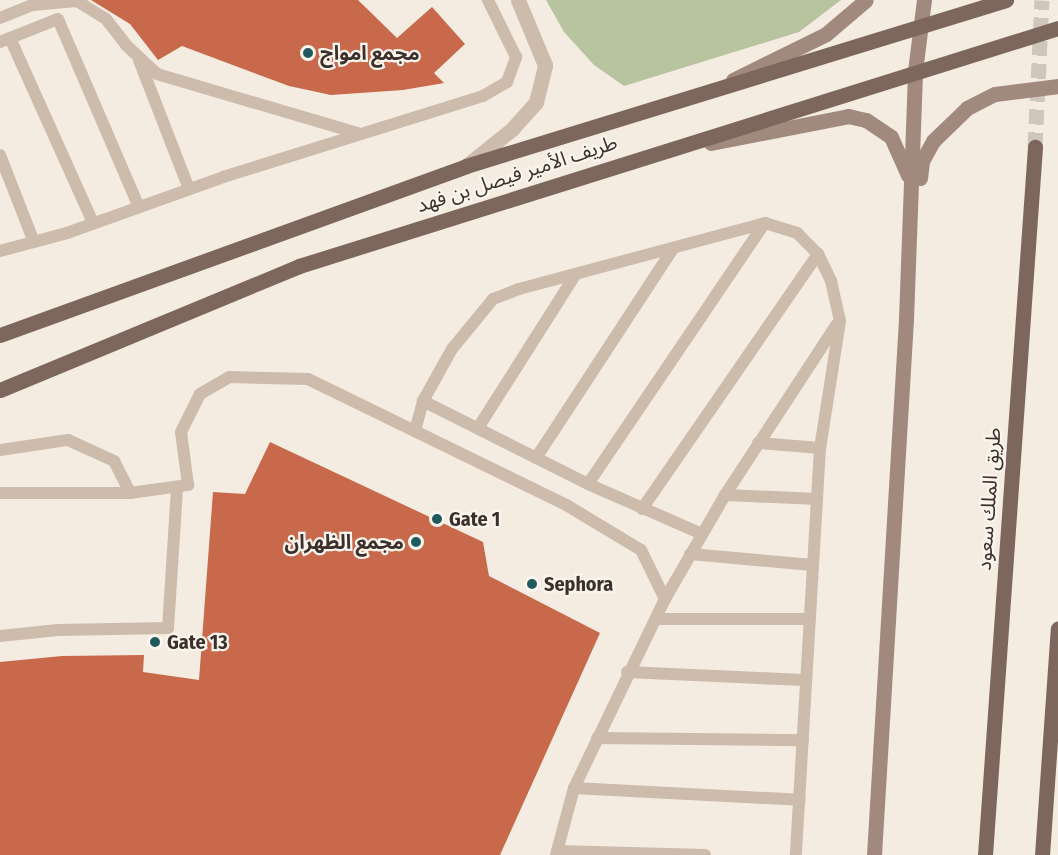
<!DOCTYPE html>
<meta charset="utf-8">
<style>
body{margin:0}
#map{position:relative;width:1058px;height:855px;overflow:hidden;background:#f4ebe1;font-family:"Fira Sans Condensed","Noto Sans Arabic",sans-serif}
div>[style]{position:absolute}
.green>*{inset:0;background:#b8c4a0}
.building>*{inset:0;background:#c8694b}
.primary-tunnel>*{height:15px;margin-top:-7.5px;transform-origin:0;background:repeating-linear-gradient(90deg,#cfc6bd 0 15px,transparent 0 23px)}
.service>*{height:12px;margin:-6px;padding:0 6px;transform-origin:6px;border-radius:6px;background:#cdbbac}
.minor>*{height:15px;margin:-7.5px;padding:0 7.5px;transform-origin:7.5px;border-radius:7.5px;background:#cdbbac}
.secondary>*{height:15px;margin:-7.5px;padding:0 7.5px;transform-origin:7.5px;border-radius:7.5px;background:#a18a7d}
.primary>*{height:15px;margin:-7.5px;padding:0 7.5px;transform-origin:7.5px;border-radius:7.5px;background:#7d675c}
.dots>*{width:16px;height:16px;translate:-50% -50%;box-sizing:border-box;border:3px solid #fbf5ee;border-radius:50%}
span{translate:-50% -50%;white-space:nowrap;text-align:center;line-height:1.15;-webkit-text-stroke:4.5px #fbf5ee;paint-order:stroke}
.poi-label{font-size:20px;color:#3b302b;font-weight:700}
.left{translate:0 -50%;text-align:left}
.right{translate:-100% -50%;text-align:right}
.street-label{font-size:20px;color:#3b302b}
</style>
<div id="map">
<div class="green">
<i style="clip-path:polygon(546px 0,841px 0,799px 32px,624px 86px,594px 65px,564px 32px)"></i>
</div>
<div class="building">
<i style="clip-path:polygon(91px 0,358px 0,397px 38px,432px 7px,465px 44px,434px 73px,444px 83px,403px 90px,331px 95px,289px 86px,182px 46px,158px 60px,130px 24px)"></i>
<i style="clip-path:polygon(270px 442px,483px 542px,489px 576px,600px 633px,500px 855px,0 855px,0 662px,62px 656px,144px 655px,143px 672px,199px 680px,213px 492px,245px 494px)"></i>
</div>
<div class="primary-tunnel">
<i style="left:1035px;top:147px;width:147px;rotate:-87.3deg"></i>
</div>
<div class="service">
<i style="left:0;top:18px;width:35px;rotate:-22deg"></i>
<i style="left:32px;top:5px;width:45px;rotate:-5.1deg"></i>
<i style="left:77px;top:1px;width:34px;rotate:32deg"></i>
<i style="left:106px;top:19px;width:33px;rotate:52deg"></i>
<i style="left:126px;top:45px;width:42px;rotate:43.1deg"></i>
<i style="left:157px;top:74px;width:209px;rotate:16.4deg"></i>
<i style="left:10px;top:38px;width:203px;rotate:65.8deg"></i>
<i style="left:0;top:42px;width:62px;rotate:-21.6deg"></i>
<i style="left:58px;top:19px;width:205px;rotate:66.7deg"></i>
<i style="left:139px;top:60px;width:138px;rotate:68.8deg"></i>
<i style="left:0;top:155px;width:93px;rotate:68.7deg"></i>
<i style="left:0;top:251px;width:69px;rotate:-15deg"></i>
<i style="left:67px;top:233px;width:166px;rotate:-19.7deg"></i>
<i style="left:223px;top:177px;width:272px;rotate:-17.3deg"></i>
<i style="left:483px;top:96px;width:28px;rotate:-30deg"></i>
<i style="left:507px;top:82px;width:27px;rotate:-70deg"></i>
<i style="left:516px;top:57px;width:64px;rotate:-116.2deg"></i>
<i style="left:478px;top:428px;width:181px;rotate:-57.6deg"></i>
<i style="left:415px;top:431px;width:31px;rotate:-75deg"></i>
<i style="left:758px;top:443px;width:62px;rotate:4.6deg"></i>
<i style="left:0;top:450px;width:69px;rotate:-8.4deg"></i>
<i style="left:68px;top:440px;width:51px;rotate:24.5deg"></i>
<i style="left:114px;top:461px;width:36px;rotate:63deg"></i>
<i style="left:536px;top:458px;width:250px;rotate:-56.8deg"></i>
<i style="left:588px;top:484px;width:315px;rotate:-55.9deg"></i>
<i style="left:0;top:493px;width:130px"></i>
<i style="left:130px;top:493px;width:59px;rotate:-7.9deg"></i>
<i style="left:188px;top:485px;width:53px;rotate:-97.5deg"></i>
<i style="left:181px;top:432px;width:42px;rotate:-63.4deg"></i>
<i style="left:200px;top:394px;width:34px;rotate:-30deg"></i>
<i style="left:229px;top:377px;width:79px;rotate:1.5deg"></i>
<i style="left:308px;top:379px;width:289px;rotate:26deg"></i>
<i style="left:568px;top:506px;width:85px;rotate:31.1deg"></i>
<i style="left:641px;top:550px;width:55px;rotate:63.9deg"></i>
<i style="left:725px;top:495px;width:92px;rotate:2.5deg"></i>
<i style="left:642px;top:509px;width:310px;rotate:-55.4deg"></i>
<i style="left:702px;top:534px;width:124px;rotate:-156.3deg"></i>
<i style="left:588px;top:484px;width:185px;rotate:-153.3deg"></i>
<i style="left:423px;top:401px;width:60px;rotate:-60.9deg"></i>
<i style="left:452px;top:349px;width:65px;rotate:-50.6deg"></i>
<i style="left:493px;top:299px;width:28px;rotate:-21deg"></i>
<i style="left:519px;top:289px;width:255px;rotate:-15deg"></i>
<i style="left:765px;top:223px;width:34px;rotate:17deg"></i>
<i style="left:797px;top:233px;width:30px;rotate:45deg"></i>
<i style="left:818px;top:254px;width:30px;rotate:64deg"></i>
<i style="left:831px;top:281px;width:41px;rotate:77.3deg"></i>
<i style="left:840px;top:321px;width:129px;rotate:98.9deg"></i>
<i style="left:820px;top:448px;width:408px;rotate:93.4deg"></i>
<i style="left:690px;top:554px;width:123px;rotate:5.1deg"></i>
<i style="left:657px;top:619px;width:153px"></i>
<i style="left:0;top:636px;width:58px;rotate:-5.9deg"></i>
<i style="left:58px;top:630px;width:110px;rotate:-1deg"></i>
<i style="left:168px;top:628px;width:141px;rotate:-86.3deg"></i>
<i style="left:627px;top:672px;width:179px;rotate:2.6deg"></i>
<i style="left:597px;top:738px;width:206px;rotate:0.6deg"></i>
<i style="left:574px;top:788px;width:226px;rotate:3deg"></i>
<i style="left:557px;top:851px;width:148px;rotate:1.5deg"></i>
<i style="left:556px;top:855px;width:69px;rotate:-75deg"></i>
<i style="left:574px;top:788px;width:210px;rotate:-64.3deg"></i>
<i style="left:665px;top:599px;width:120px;rotate:-60deg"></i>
<i style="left:725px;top:495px;width:204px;rotate:-56.8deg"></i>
</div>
<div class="minor">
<i style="left:466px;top:166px;width:59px;rotate:-38.8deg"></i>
<i style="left:512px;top:129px;width:36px;rotate:-48deg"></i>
<i style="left:536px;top:102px;width:38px;rotate:-76deg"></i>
<i style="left:545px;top:65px;width:70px;rotate:-112.6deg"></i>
</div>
<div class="secondary">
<i style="left:733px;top:80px;width:104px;rotate:-26.3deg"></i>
<i style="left:826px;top:34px;width:52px;rotate:-40.4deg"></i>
<i style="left:711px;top:143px;width:140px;rotate:-11.1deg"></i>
<i style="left:848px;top:116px;width:18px;rotate:13deg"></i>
<i style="left:866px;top:120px;width:30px;rotate:34deg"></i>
<i style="left:891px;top:137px;width:42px;rotate:65.9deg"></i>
<i style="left:920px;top:178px;width:17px;rotate:-83deg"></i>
<i style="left:922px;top:161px;width:23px;rotate:-61deg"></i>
<i style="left:933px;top:141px;width:47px;rotate:-44.1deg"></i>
<i style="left:967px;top:108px;width:31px;rotate:-27deg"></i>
<i style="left:995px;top:94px;width:64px;rotate:-7.2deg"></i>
<i style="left:874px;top:855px;width:537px;rotate:-86.58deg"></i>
<i style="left:906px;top:319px;width:248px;rotate:-87.9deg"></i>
<i style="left:915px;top:71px;width:72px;rotate:-82.8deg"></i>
</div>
<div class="primary">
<i style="left:0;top:335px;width:496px;rotate:-19.9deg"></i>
<i style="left:466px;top:166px;width:565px;rotate:-17.09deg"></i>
<i style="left:0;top:390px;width:324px;rotate:-22.5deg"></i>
<i style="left:299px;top:266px;width:795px;rotate:-17.41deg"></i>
<i style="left:985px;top:855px;width:710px;rotate:-85.96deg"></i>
<i style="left:1042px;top:855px;width:227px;rotate:-86deg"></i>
</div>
<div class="dots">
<i style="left:308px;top:53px;background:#1f5a5e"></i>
<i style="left:437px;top:519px;background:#1f5a5e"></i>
<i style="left:416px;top:542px;background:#1f5a5e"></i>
<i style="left:532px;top:584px;background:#1f5a5e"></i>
<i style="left:155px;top:642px;background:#1f5a5e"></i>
</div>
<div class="poi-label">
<span class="left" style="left:320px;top:53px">مجمع امواج</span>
<span class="left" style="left:449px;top:519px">Gate 1</span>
<span class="right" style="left:404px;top:542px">مجمع الظهران</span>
<span class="left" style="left:544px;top:584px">Sephora</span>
<span class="left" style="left:167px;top:642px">Gate 13</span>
</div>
<div class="street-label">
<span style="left:517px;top:174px;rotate:-18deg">طريف الأمير فيصل بن فهد</span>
<span style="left:989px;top:499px;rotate:-86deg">طريق الملك سعود</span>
</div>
</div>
